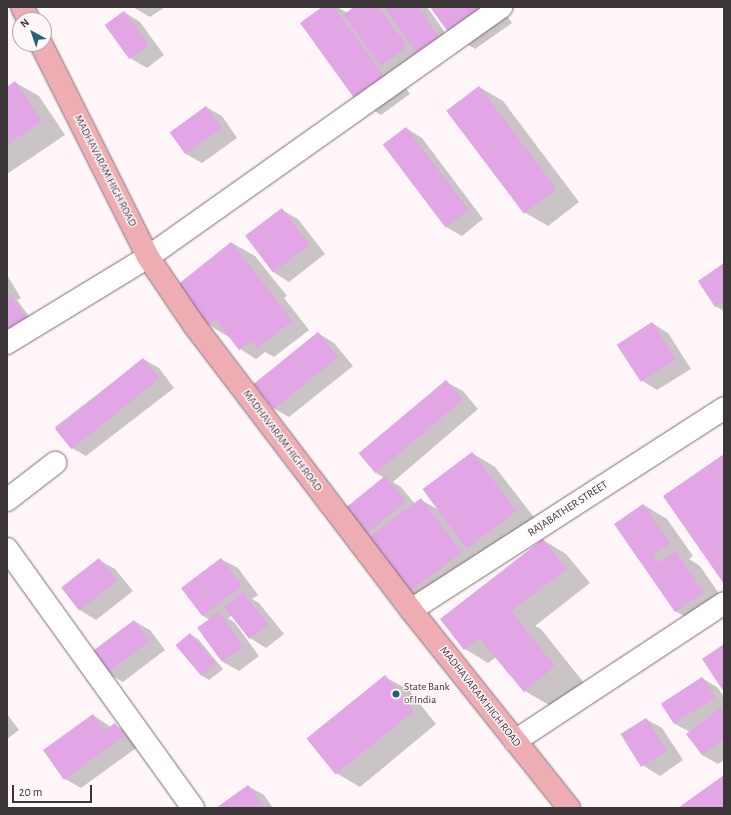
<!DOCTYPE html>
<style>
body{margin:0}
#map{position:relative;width:731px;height:815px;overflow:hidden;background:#fef6f9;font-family:"Alegreya Sans",sans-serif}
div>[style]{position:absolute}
.shadow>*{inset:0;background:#0003}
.building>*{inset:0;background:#e2a5e6;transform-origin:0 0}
.roads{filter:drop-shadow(0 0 1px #7c6b72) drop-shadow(0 0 1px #7c6b72)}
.minor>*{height:22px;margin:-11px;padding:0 11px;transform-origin:11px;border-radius:11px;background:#fff}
.major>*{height:22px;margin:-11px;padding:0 11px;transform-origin:11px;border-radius:11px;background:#edadb3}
.dots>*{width:11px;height:11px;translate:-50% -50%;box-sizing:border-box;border:2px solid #fef6f9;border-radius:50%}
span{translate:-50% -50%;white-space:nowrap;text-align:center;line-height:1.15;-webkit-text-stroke:3px #fef6f9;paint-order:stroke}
.street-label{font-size:11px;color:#3c3538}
.poi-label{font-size:11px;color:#3c3538}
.left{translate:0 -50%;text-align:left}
.frame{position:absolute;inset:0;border:8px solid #3c3538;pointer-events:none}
.north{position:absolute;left:12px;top:12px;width:40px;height:40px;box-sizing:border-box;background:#fef6f9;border:1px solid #b0a9ac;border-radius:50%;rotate:320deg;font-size:11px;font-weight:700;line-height:16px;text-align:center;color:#3c3538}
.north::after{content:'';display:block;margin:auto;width:14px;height:18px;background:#236378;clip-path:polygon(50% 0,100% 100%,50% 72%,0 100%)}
.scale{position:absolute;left:12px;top:785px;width:80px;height:18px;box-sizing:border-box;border:2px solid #3c3538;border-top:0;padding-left:5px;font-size:12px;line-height:14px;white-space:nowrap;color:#3c3538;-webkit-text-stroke:3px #fef6f9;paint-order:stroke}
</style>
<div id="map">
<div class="shadow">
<i style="clip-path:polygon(133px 7px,165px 7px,150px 17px)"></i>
<i style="clip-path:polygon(323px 7px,337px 7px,348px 13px,356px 7px,427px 7px,456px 48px,394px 72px,410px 94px,381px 115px,358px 101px)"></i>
<i style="clip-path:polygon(431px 7px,500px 7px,512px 23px,475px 49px,452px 35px)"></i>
<i style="clip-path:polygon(124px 12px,140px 22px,164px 55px,147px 68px,130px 58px)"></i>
<i style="clip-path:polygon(16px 83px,39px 96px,65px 135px,7px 174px,7px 88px)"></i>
<i style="clip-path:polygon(479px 87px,503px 101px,579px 202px,548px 226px,524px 212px)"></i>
<i style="clip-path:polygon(206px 107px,222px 116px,237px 138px,202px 163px,186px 154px)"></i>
<i style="clip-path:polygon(406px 128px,422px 138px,483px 219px,462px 236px,446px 227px)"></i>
<i style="clip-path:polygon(282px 210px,298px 219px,325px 254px,289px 282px,273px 272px)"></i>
<i style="clip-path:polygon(232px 243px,255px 256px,287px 296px,284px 298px,309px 330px,274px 357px,265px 352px,256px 359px,240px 349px,232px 339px,209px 325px)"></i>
<i style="clip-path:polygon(724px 265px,724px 311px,715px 306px)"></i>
<i style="clip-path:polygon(7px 275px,21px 298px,17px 300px,37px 327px,7px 334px)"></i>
<i style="clip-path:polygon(652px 323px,668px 333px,691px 369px,657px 390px,641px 380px,618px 345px)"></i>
<i style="clip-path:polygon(318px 333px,334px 343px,353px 366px,289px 417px,273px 408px,254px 384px)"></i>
<i style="clip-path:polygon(143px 359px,159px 368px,174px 388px,86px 456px,70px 447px,55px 427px)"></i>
<i style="clip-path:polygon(446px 382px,463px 391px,478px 409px,393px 482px,401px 487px,415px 504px,421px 500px,439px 510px,472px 453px,495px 467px,540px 525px,491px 562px,475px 552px,485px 565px,433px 606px,410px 592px,364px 535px,385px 478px,376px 473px)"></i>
<i style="clip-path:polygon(724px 455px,724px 583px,664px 497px)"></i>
<i style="clip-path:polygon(644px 505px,667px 519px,693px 556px,689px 559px,700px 566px,724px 601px,699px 625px,675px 611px,615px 524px)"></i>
<i style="clip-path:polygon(543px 540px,566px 554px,590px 583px,535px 626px,541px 629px,584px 683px,554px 708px,525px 691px,496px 657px,488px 663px,465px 649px)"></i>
<i style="clip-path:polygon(221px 559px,238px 568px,258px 595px,252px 599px,259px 603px,284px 634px,266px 648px,250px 638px,232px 615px,228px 618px,235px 623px,259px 656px,239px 671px,223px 662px,210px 620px,203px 616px,182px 588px)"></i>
<i style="clip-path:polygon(99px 560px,115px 569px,133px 591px,96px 620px,80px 610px)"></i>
<i style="clip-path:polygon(134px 621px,150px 630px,165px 650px,123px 682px,107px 673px)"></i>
<i style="clip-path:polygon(190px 634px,198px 639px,223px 669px,209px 680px,201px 675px)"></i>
<i style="clip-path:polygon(385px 677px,409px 690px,436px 724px,360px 787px,336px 773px,309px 739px)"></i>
<i style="clip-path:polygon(702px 678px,718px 688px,724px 697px,724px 760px,718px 764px,702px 755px,690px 732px,675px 724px,662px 704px)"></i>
<i style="clip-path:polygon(7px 714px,19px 730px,7px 739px)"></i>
<i style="clip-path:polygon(93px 715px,111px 727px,115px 725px,131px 734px,139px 746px,81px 788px,65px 779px)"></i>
<i style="clip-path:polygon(646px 719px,662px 728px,683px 760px,660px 776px,644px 766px)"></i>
<i style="clip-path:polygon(248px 786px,264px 795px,273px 808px,218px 808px)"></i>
</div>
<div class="building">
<i style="clip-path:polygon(322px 7px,334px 7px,387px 80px,357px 102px,300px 23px)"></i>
<i style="clip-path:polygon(354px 7px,378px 7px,407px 46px,381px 66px,343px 15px)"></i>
<i style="clip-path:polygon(385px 7px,418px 7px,440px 39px,418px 55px)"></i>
<i style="clip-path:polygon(430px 7px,487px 7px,451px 36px)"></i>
<i style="left:124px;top:11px;width:42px;height:24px;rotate:54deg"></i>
<i style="clip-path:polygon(15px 81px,42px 121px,7px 145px,7px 87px)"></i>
<i style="left:479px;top:86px;width:129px;height:41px;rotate:53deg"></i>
<i style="left:206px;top:106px;width:27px;height:45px;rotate:54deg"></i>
<i style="left:406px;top:127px;width:104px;height:29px;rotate:53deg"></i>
<i style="left:282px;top:208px;width:46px;height:46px;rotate:53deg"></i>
<i style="clip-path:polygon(231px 242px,293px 321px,257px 348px,251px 341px,239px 350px,216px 320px,208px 326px,176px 286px)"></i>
<i style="clip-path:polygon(724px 263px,724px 300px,715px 307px,698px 281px)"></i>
<i style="clip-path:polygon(12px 296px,29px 322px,7px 336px,7px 299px)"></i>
<i style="left:652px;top:322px;width:44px;height:42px;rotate:57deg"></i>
<i style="left:318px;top:332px;width:32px;height:83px;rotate:51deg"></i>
<i style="left:143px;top:358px;width:26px;height:113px;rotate:51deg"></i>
<i style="left:446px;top:380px;width:26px;height:114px;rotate:50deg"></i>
<i style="left:472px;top:452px;width:74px;height:62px;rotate:53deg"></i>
<i style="clip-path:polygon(724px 454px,724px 499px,721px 501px,724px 505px,724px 584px,663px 496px)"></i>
<i style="left:385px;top:476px;width:33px;height:53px;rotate:51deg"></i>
<i style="left:421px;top:498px;width:68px;height:68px;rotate:53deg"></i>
<i style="clip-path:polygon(643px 504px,670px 543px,652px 555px,658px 563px,676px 551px,704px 592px,675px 612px,614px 524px)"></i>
<i style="clip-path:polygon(543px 539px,567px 569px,511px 611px,555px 666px,524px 692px,479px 638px,464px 650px,440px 619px)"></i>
<i style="left:99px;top:558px;width:29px;height:48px;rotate:52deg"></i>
<i style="left:221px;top:558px;width:35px;height:50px;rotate:53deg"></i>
<i style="left:243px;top:592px;width:41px;height:24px;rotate:52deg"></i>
<i style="left:219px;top:612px;width:42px;height:27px;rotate:54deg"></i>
<i style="left:134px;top:620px;width:26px;height:54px;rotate:53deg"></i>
<i style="left:190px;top:633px;width:40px;height:19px;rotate:50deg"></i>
<i style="clip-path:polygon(724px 644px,724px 692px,702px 659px)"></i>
<i style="left:385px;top:675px;width:46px;height:101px;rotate:51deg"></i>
<i style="left:702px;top:677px;width:24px;height:49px;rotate:57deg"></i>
<i style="clip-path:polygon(722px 707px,724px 739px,702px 755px,686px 734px)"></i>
<i style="clip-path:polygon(93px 714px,104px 731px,115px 723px,124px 736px,64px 780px,43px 750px)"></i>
<i style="left:646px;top:718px;width:39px;height:30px;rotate:58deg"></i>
<i style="clip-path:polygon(724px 775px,724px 808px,678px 808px)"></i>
<i style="clip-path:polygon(248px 785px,265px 808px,216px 808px)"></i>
</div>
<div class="roads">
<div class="minor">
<i style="left:7px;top:343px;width:165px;rotate:-31.4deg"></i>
<i style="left:148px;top:257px;width:433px;rotate:-35.3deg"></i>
<i style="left:7px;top:500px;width:61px;rotate:-37.6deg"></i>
<i style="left:7px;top:549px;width:319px;rotate:54.3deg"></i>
<i style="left:411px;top:610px;width:373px;rotate:-32.8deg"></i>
<i style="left:515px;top:741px;width:250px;rotate:-33.4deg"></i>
</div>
<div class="major">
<i style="left:22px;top:7px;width:15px;rotate:62deg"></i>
<i style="left:41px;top:44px;width:238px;rotate:63.3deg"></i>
<i style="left:148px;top:257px;width:82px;rotate:55.9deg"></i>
<i style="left:194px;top:325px;width:358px;rotate:52.7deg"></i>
<i style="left:411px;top:610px;width:253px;rotate:51.4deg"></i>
</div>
</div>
<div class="dots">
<i style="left:396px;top:694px;background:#236378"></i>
</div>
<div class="street-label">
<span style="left:105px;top:171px;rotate:63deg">MADHAVARAM HIGH ROAD</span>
<span style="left:282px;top:441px;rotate:53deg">MADHAVARAM HIGH ROAD</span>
<span style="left:568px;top:509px;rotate:-33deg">RAJABATHER STREET</span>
<span style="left:480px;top:697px;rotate:52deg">MADHAVARAM HIGH ROAD</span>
</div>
<div class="poi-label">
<span class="left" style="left:404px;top:694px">State Bank<br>of India</span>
</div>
<div class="frame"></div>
<div class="north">N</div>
<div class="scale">20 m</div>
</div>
